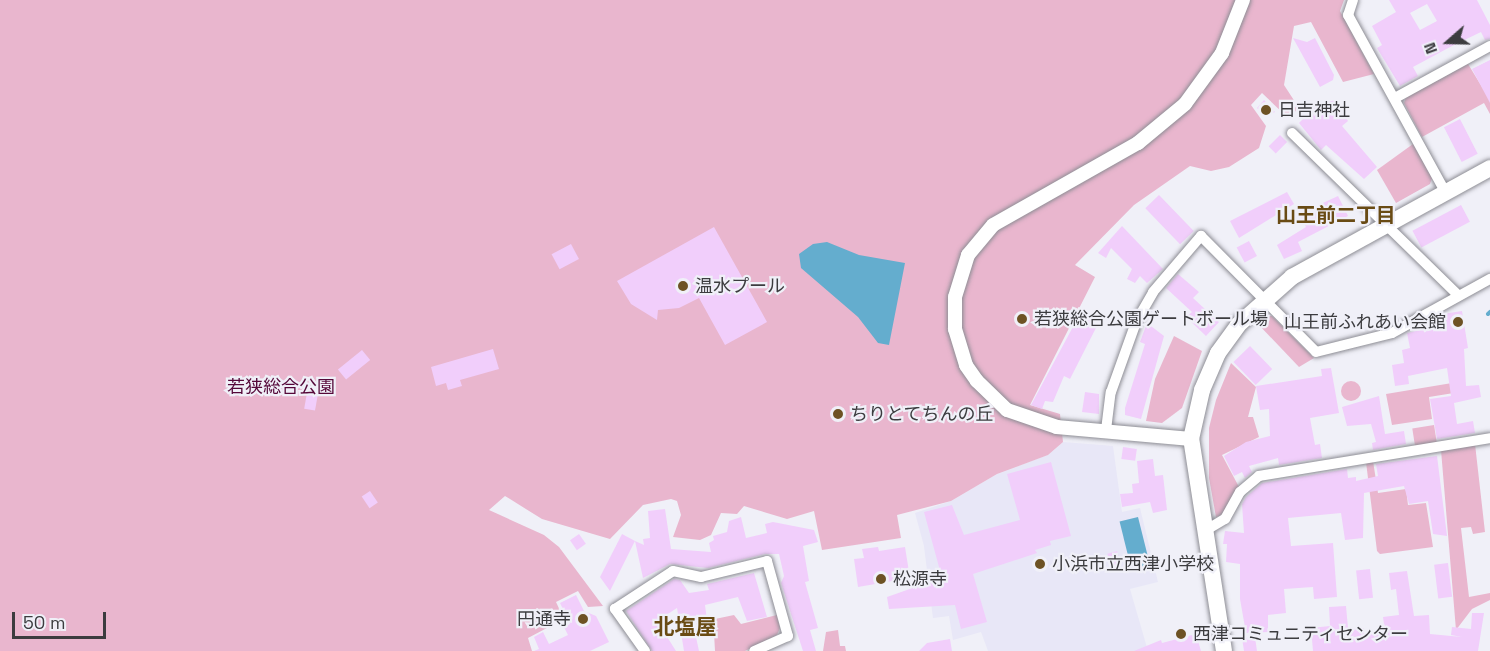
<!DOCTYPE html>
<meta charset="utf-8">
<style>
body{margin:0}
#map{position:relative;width:1490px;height:651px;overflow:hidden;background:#f0f0f8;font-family:"Space Grotesk","Noto Sans JP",sans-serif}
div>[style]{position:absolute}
.built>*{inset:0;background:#e8e7f7}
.green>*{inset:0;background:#e9b6ce;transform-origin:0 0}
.round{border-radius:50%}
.water>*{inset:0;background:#64adce;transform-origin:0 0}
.stream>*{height:4px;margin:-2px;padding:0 2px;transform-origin:2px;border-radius:2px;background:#64adce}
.building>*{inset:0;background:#f1cefb;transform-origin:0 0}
.roads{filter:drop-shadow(0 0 2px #8d8d94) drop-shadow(0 0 2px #8d8d94)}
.minor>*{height:10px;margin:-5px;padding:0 5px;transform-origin:5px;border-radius:5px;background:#fff}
.tertiary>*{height:14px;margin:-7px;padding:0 7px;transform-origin:7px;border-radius:7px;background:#fff}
.secondary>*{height:16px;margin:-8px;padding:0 8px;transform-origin:8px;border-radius:8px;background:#fff}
.dots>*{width:16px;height:16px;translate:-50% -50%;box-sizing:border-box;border:3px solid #f0f0f8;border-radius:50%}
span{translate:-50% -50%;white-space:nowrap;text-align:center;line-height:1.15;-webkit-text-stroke:4.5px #f0f0f8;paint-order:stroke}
.poi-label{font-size:18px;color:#3c3c3f}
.left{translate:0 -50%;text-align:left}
.right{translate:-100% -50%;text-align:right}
.park-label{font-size:18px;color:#550839}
.neighbourhood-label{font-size:20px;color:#694b14;font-weight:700}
.quarter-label{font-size:21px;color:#694b14;font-weight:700}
.north{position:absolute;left:1418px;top:12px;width:60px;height:60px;-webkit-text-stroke:4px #f0f0f8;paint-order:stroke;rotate:250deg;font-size:16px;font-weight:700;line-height:24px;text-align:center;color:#3c3c3f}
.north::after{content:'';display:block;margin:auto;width:21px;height:27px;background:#3c3c3f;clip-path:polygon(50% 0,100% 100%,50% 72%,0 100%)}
.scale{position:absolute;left:12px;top:612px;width:94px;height:27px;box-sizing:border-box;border:3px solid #3c3c3f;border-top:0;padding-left:8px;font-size:18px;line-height:21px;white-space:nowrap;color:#3c3c3f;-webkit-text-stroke:4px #f0f0f8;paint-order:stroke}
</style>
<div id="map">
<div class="built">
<i style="clip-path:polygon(1063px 442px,1113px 446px,1122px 512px,1140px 508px,1158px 582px,1130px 589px,1148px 651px,988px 651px,981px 632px,953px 640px,949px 616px,933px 618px,924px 546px,915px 513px,951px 501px,997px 474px,1048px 455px)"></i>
</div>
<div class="green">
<i style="clip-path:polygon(0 0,1344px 0,1340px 11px,1374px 74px,1343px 82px,1311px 22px,1294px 26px,1284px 85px,1299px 108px,1288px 118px,1262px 93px,1251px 105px,1266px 126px,1259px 148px,1229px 167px,1211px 171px,1190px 166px,1134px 205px,1075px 265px,1095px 277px,1030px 405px,1060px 414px,1063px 442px,1048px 455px,997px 474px,951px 501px,897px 515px,901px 538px,822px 550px,814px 511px,787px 519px,744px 506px,737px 514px,721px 513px,711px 535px,700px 540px,673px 537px,681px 515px,677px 501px,671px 499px,643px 505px,610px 539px,542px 519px,505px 496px,489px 510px,544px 535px,559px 547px,603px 606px,588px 607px,578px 591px,556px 602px,564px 619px,528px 638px,532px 651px,0 651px)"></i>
<i style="clip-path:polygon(1468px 64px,1490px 100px,1490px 114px,1484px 103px,1422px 137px,1404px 103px,1406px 97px)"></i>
<i style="clip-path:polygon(1413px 144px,1432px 178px,1430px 184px,1396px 203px,1377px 170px)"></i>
<i style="clip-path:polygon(1267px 316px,1272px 316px,1314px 358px,1299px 367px,1258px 324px)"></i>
<i style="clip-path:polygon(1174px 336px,1202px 351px,1182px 408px,1162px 423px,1146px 421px,1155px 379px)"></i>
<i style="clip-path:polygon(1231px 363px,1256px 387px,1248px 417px,1253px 417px,1259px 437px,1222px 455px,1239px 487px,1222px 515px,1216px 517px,1209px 478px,1209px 428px,1216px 400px)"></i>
<i class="round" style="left:1341px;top:381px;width:20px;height:20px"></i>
<i style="clip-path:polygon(1458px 382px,1460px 392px,1429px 397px,1432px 419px,1392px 425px,1386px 394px)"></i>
<i style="left:1434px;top:425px;width:18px;height:22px;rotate:81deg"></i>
<i style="clip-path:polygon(1475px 444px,1485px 532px,1473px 534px,1471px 527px,1461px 528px,1469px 597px,1490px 593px,1490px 600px,1472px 609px,1456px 630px,1441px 450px)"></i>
<i style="clip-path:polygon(1373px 461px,1378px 493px,1406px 489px,1408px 505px,1426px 503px,1433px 547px,1380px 554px,1377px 551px,1366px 462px)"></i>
<i style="clip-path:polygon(734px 615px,741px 624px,777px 615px,780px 628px,777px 635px,745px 651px,715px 651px,714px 633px,698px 632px,696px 623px)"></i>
<i style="clip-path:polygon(838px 630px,840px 646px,845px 646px,846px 651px,823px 651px,826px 632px)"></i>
</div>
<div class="water">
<i style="clip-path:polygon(827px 242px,859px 255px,905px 263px,889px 345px,878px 343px,858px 317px,801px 268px,799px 254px,813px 244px)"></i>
<i style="left:1138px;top:517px;width:49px;height:19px;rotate:76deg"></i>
</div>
<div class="stream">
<i style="left:1488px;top:314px;width:3px;rotate:-45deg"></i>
</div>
<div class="building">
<i style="clip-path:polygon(evenodd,1389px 0,1477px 0,1490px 25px,1490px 39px,1485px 40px,1481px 32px,1452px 46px,1413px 67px,1418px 76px,1400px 86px,1377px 48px,1382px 45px,1372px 26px,1396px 12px,1389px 0,1427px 4px,1437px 21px,1420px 30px,1410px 13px,1427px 4px)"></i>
<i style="clip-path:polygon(1293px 38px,1307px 42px,1315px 38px,1334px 75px,1333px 80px,1320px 87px)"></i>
<i style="clip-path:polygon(1490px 60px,1490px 103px,1472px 69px)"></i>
<i style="clip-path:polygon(1264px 100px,1275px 112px,1266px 117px,1257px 108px)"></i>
<i style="clip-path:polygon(1336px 100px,1348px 121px,1342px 126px,1377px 167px,1364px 179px,1326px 145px,1321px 150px,1299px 123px,1318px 104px)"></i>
<i style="left:1460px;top:119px;width:39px;height:18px;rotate:63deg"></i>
<i style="left:1280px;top:135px;width:10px;height:16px;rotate:45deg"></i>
<i style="clip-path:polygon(1287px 192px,1294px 204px,1239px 238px,1230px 221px)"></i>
<i style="left:1159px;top:195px;width:50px;height:19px;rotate:46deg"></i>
<i style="clip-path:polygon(1338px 196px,1348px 216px,1298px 242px,1302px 251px,1284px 259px,1277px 245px,1306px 227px,1299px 214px)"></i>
<i style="left:1461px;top:205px;width:19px;height:55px;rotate:62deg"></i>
<i style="clip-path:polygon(1122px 226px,1163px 269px,1147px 283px,1140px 276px,1135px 283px,1127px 279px,1132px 269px,1111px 248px,1106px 258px,1098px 253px)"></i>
<i style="clip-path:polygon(714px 227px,767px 322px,725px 345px,699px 298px,679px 308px,658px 310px,657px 320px,631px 304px,617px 281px)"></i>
<i style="left:1249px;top:241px;width:17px;height:14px;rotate:62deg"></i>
<i style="left:571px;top:244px;width:17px;height:22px;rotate:62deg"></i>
<i style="clip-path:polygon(1178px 274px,1199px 292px,1193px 298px,1219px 322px,1206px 336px,1186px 317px,1192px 312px,1166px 288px)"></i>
<i style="clip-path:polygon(1082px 310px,1100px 320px,1070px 379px,1064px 376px,1053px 402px,1045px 401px,1042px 409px,1031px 405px)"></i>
<i style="clip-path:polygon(1462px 311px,1468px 348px,1464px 349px,1466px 386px,1479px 385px,1481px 397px,1454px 403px,1457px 424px,1473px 421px,1475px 433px,1437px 439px,1430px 399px,1451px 396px,1447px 368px,1408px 376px,1409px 384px,1395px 386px,1392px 365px,1404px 363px,1402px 350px,1410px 348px,1407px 333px,1445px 325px,1443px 314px)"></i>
<i style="clip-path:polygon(1147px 323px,1164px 336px,1141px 419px,1125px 415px,1125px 408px,1145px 344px,1140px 342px)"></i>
<i style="left:1250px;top:346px;width:32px;height:23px;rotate:46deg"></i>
<i style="clip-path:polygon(493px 349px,499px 369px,460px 380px,462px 386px,448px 390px,446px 383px,436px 386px,431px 367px)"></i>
<i style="left:362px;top:350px;width:13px;height:31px;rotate:51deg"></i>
<i style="clip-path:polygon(1331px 368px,1339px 413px,1310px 418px,1315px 445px,1320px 444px,1322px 458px,1279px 465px,1278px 458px,1249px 466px,1252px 472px,1245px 478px,1242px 472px,1234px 476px,1224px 456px,1246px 442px,1270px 436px,1269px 409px,1260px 410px,1256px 386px,1322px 376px,1321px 369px)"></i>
<i style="left:308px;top:387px;width:11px;height:22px;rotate:10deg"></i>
<i style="clip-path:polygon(1085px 392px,1099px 394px,1099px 414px,1082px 412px)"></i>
<i style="clip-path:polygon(1379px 396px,1385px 434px,1404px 431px,1406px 444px,1373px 450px,1372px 443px,1376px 442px,1371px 424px,1347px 426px,1342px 407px)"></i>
<i style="left:1123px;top:447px;width:14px;height:12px;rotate:8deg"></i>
<i style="clip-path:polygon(1437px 456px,1447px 536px,1433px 534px,1428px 501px,1409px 504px,1404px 486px,1364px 493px,1363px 538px,1345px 540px,1341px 513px,1288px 518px,1291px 546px,1333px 543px,1337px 597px,1314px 599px,1313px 587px,1284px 589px,1286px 613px,1268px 615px,1268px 632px,1246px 633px,1240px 599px,1240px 564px,1226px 562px,1227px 544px,1223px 544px,1225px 531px,1244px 533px,1242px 504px,1246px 497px,1262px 483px,1347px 469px,1348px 478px,1356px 477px,1356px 481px,1378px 476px,1376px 464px)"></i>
<i style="clip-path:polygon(1153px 459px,1155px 476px,1163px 475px,1167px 510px,1153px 513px,1150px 502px,1122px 507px,1120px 494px,1133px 493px,1132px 484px,1139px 483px,1137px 461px)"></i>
<i style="clip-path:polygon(1051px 462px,1071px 536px,1050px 541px,1051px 545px,1035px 550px,1037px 553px,973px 574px,987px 622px,961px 629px,955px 605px,889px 609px,887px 597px,924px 584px,923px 579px,942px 578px,924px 512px,952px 505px,964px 535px,1020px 520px,1007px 474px)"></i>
<i style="left:370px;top:491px;width:14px;height:10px;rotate:56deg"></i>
<i style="clip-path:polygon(665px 509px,671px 549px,711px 552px,709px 543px,714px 540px,713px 536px,727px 532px,729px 521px,741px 517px,746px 538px,767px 533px,765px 524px,773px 522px,814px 530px,818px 542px,803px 546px,809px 581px,805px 582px,818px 628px,810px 630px,816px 651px,803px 651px,781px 583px,784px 576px,779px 554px,765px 554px,708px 568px,670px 564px,643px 578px,635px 541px,644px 545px,643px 539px,650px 538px,648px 511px)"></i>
<i style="left:579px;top:534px;width:12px;height:11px;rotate:55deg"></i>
<i style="clip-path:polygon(622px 534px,635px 541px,610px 591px,600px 577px)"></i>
<i style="clip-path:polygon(878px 547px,879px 551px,905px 547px,910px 578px,858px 587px,854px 559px,864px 558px,862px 549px)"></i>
<i style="left:1117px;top:551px;width:15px;height:10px;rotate:74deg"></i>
<i style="left:1448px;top:563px;width:34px;height:14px;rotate:83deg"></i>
<i style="left:1370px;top:569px;width:29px;height:14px;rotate:84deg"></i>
<i style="clip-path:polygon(1407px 571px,1414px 616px,1429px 615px,1430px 634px,1462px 637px,1451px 635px,1452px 627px,1471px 629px,1472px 613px,1484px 613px,1478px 651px,1313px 651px,1311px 628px,1330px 626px,1329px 607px,1346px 606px,1348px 628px,1364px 628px,1364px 634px,1385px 632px,1383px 617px,1399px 615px,1396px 589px,1391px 590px,1389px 573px)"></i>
<i style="clip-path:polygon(754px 573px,767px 617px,747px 621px,738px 597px,705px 605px,707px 620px,693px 623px,699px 651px,684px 651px,677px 608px,657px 621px,676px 651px,652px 651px,626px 611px,674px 579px,680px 580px,689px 593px,709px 590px,707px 584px)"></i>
<i style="clip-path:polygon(576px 595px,584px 611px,596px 616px,609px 642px,590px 651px,534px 651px,539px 649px,534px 637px,543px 632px,549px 644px,568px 635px,564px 627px,570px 624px,560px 603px)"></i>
<i style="clip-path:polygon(1196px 634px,1201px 651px,1134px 651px,1161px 640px,1162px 643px)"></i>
<i style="clip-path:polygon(1255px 637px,1257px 651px,1244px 651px,1242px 638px)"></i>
<i style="clip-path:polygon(950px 639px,952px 651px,919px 651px,927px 643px)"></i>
</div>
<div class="roads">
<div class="minor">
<i style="left:1353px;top:0;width:16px;rotate:108deg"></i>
<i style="left:1348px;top:15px;width:203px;rotate:61.2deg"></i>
<i style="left:1395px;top:98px;width:108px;rotate:-28.7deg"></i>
<i style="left:1292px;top:133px;width:233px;rotate:44.3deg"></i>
<i style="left:1106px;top:430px;width:38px;rotate:-83deg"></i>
<i style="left:1111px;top:392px;width:74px;rotate:-70.3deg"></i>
<i style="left:1136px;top:322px;width:34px;rotate:-60deg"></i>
<i style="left:1153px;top:292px;width:74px;rotate:-49.4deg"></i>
<i style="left:1201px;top:236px;width:163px;rotate:45.2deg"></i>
<i style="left:1316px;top:352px;width:78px;rotate:-14deg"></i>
<i style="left:1392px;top:333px;width:112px;rotate:-28.9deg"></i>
<i style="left:1203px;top:532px;width:26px;rotate:-31deg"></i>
<i style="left:1225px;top:519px;width:31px;rotate:-61deg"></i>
<i style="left:1240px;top:492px;width:25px;rotate:-40deg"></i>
<i style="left:1259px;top:476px;width:234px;rotate:-9.3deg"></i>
<i style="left:645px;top:651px;width:52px;rotate:-125.5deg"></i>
<i style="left:615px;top:609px;width:69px;rotate:-33.2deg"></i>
<i style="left:673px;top:571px;width:29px;rotate:12deg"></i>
<i style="left:701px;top:577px;width:68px;rotate:-13.6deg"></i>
<i style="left:767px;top:561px;width:78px;rotate:74.4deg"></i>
<i style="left:788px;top:636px;width:37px;rotate:156deg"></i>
</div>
<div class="tertiary">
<i style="left:1191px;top:439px;width:135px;rotate:-174.9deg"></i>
<i style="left:1057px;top:427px;width:53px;rotate:-161.2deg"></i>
<i style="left:1007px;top:410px;width:42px;rotate:-136deg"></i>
<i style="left:977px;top:381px;width:19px;rotate:-125deg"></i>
<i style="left:966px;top:365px;width:38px;rotate:-107deg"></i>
<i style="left:955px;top:329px;width:32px;rotate:-90deg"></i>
<i style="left:955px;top:297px;width:44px;rotate:-72.8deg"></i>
<i style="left:968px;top:255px;width:39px;rotate:-50deg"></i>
<i style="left:993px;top:225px;width:167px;rotate:-29.5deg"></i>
<i style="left:1138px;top:143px;width:61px;rotate:-39.7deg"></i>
<i style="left:1185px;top:104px;width:63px;rotate:-54deg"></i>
<i style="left:1222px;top:53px;width:57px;rotate:-68.4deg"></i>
</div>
<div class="secondary">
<i style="left:1224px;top:651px;width:215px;rotate:-98.8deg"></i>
<i style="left:1191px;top:439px;width:50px;rotate:-77.3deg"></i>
<i style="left:1202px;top:390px;width:40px;rotate:-66.6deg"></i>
<i style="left:1218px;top:353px;width:34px;rotate:-54deg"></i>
<i style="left:1238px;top:325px;width:72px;rotate:-41.6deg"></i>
<i style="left:1292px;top:277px;width:226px;rotate:-28.8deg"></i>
</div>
</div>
<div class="dots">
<i style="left:1266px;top:110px;background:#6d5224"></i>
<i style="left:683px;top:286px;background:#6d5224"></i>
<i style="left:1022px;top:319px;background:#6d5224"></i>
<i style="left:1458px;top:322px;background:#6d5224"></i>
<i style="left:838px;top:414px;background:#6d5224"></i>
<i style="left:1040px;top:564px;background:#6d5224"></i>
<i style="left:881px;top:579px;background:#6d5224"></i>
<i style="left:583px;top:619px;background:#6d5224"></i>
<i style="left:1181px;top:634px;background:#6d5224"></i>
</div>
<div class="poi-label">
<span class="left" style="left:1278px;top:110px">日吉神社</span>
<span class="left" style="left:695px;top:286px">温水プール</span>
<span class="left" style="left:1034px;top:319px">若狭総合公園ゲートボール場</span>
<span class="right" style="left:1446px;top:322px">山王前ふれあい会館</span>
<span class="left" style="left:850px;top:414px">ちりとてちんの丘</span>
<span class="left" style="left:1052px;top:564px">小浜市立西津小学校</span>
<span class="left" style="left:893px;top:579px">松源寺</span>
<span class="right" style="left:571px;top:619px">円通寺</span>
<span class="left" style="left:1193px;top:634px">西津コミュニティセンター</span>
</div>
<div class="park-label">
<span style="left:281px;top:387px">若狭総合公園</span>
</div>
<div class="neighbourhood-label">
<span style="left:1336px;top:215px">山王前二丁目</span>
</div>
<div class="quarter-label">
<span style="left:685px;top:627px">北塩屋</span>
</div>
<div class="north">N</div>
<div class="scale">50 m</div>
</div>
